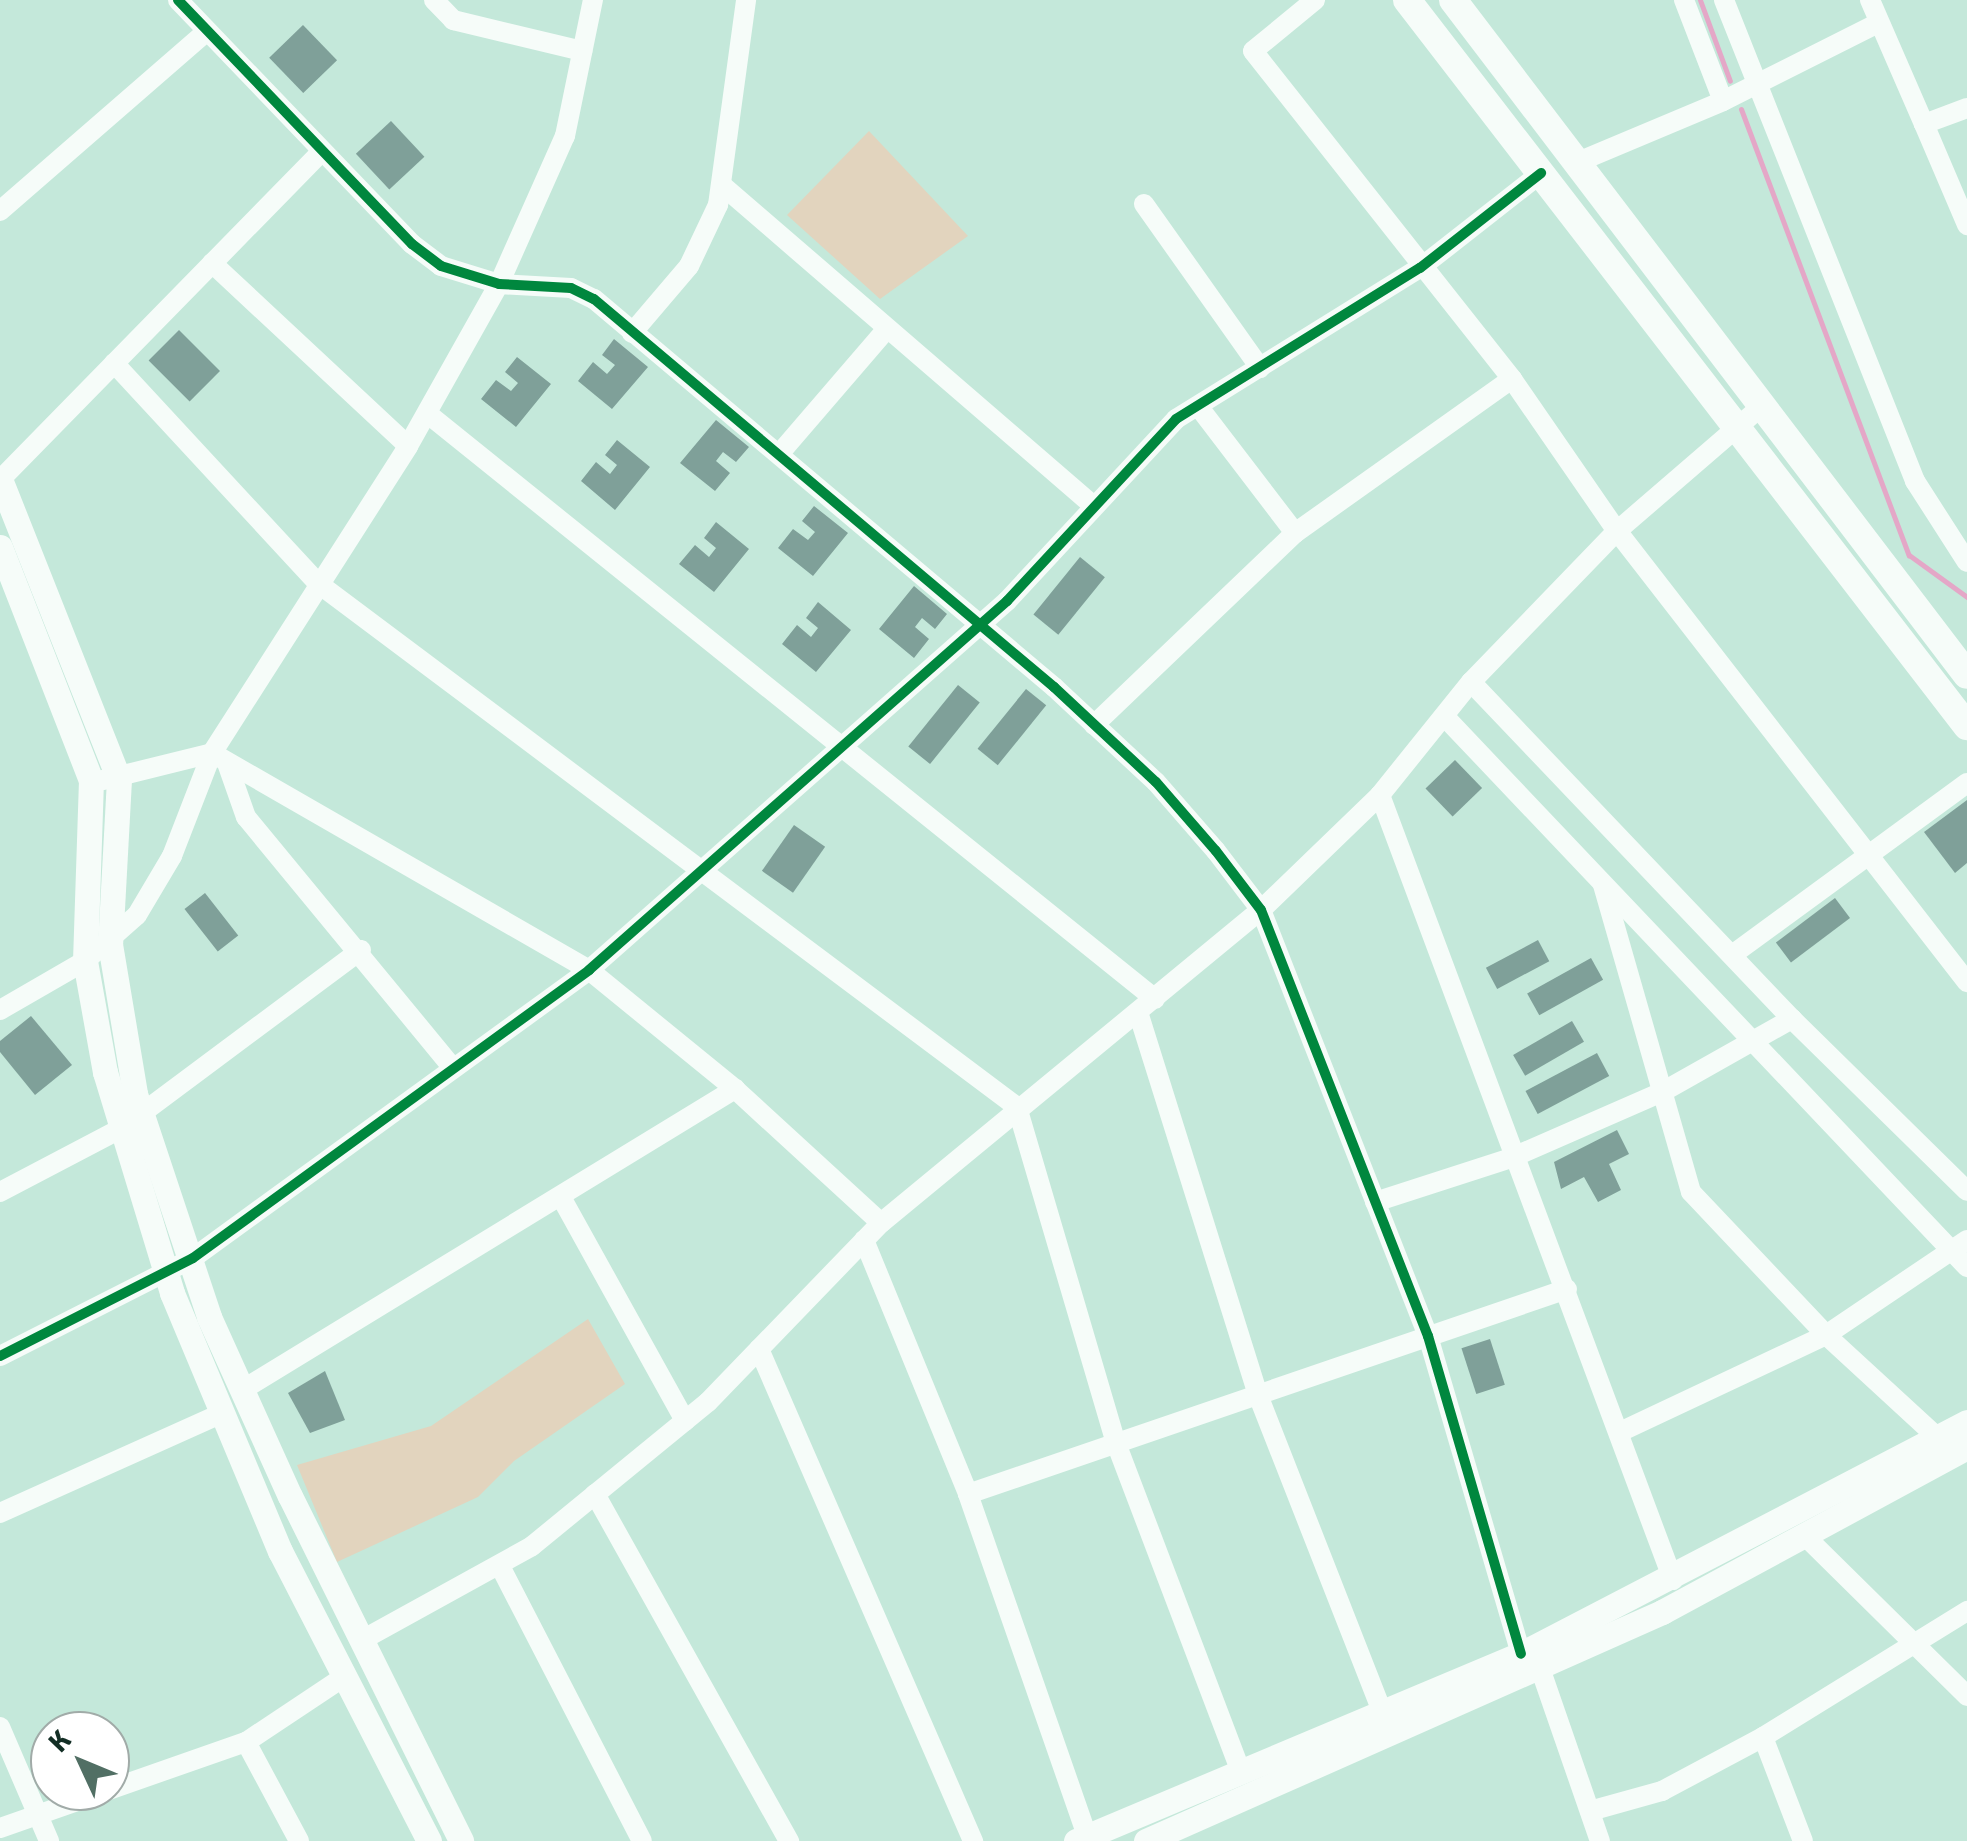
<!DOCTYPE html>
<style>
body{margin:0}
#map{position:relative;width:1967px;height:1841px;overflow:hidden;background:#c4e8da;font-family:Signika,sans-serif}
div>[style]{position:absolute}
.green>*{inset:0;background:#e2d4be}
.stream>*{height:5px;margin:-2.5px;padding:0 2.5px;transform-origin:2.5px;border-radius:2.5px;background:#e4a7c7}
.building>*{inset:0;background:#7fa099;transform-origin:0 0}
.minor>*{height:20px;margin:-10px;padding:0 10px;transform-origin:10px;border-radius:10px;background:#f6fcf9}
.tertiary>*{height:25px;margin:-12.5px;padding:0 12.5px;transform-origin:12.5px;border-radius:12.5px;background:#f6fcf9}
.secondary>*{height:28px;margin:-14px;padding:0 14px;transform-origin:14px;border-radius:14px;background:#f6fcf9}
.cycleway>*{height:10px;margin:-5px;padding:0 5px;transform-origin:5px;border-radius:5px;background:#00873e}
span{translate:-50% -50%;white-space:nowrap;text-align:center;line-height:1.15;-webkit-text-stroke:9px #fff;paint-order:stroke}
.north{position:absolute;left:30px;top:1711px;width:100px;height:100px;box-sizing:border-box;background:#fff;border:2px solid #a1aba8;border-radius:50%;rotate:314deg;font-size:28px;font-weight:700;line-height:40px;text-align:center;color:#132e25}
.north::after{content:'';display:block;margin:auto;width:35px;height:45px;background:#516f64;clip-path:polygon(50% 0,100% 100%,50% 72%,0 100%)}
</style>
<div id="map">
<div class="green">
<i style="clip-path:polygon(869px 131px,968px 236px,880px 299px,787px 215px)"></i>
<i style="clip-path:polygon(588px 1319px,625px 1384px,514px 1461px,478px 1497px,337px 1562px,297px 1465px,431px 1426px)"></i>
</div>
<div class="stream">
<i style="left:1700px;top:0;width:86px;rotate:69.7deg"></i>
<i style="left:1741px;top:109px;width:477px;rotate:69.4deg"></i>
<i style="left:1909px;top:555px;width:72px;rotate:35.9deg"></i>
</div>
<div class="building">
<i style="left:303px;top:25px;width:49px;height:47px;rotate:46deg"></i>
<i style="left:391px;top:121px;width:49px;height:48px;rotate:47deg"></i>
<i style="left:179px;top:330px;width:58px;height:43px;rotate:45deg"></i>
<i style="clip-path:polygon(614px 339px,648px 367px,612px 409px,578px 381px,593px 362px,607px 374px,615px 365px,602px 355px)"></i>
<i style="clip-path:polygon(517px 357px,551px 384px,516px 427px,481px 399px,496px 380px,511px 391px,518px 383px,505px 372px)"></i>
<i style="clip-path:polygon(716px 420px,749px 447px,736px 462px,723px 452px,716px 461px,730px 473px,715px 491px,680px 463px)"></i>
<i style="clip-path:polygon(617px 440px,650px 467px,615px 510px,581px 481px,596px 462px,610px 474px,617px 465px,605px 455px)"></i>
<i style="clip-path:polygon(814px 506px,848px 533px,813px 576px,778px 548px,793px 529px,808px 540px,815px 532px,802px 521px)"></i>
<i style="clip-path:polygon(716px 522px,749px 549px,714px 592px,679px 564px,695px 545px,709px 557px,716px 548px,704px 538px)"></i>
<i style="left:1080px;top:557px;width:32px;height:74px;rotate:39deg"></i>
<i style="clip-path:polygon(914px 586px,947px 614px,935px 629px,922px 618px,915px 627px,929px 639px,914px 658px,879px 629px)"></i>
<i style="clip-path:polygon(818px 602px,851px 630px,816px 672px,782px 644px,797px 625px,811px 637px,818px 628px,806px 618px)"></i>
<i style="left:958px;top:685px;width:28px;height:79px;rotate:39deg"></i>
<i style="left:1026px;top:689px;width:26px;height:77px;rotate:39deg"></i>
<i style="left:1455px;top:760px;width:39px;height:41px;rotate:46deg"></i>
<i style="clip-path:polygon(1967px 800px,1967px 863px,1955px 873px,1924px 832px)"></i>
<i style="left:794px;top:825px;width:38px;height:56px;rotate:35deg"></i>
<i style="left:205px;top:893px;width:54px;height:26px;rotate:52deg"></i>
<i style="left:1835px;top:898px;width:25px;height:74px;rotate:53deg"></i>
<i style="left:1538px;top:940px;width:24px;height:59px;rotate:62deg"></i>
<i style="left:1591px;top:958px;width:25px;height:73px;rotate:61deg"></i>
<i style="clip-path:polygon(31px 1016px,72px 1065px,35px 1095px,0 1052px,0 1041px)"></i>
<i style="left:1572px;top:1021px;width:24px;height:68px;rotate:60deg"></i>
<i style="left:1597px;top:1053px;width:26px;height:81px;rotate:62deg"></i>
<i style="clip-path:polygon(1617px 1130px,1629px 1154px,1609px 1164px,1621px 1190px,1598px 1202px,1584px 1177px,1561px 1189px,1554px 1162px)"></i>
<i style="left:1490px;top:1339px;width:48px;height:30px;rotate:72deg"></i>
<i style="clip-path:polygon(325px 1371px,345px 1420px,310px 1433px,288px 1393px)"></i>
</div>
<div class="minor">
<i style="left:178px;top:0;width:338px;rotate:46.2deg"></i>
<i style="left:412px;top:244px;width:36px;rotate:37deg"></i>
<i style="left:441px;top:266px;width:61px;rotate:17.2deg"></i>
<i style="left:499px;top:284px;width:72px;rotate:3.2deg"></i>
<i style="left:571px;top:288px;width:25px;rotate:26deg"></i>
<i style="left:594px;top:299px;width:602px;rotate:40.15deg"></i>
<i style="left:1054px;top:687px;width:139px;rotate:43deg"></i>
<i style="left:1156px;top:782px;width:91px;rotate:49deg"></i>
<i style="left:1216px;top:851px;width:74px;rotate:52.7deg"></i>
<i style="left:1261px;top:910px;width:458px;rotate:68.6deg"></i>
<i style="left:1428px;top:1336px;width:331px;rotate:73.7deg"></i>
<i style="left:434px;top:0;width:28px;rotate:46deg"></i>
<i style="left:453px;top:20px;width:133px;rotate:13.5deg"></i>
<i style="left:1315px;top:0;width:80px;rotate:140.6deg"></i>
<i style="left:1253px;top:51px;width:418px;rotate:51.7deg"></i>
<i style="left:1512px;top:379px;width:185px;rotate:55.4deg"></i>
<i style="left:1617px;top:531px;width:571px;rotate:52.19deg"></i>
<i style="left:1684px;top:0;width:108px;rotate:68.9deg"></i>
<i style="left:1724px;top:0;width:518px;rotate:68.34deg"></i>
<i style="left:1915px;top:481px;width:96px;rotate:57.3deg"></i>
<i style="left:1870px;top:0;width:135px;rotate:66.5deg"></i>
<i style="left:1924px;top:124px;width:46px;rotate:-20.4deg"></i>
<i style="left:1924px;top:124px;width:110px;rotate:66.9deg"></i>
<i style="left:1578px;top:162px;width:157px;rotate:-22.8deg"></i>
<i style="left:1723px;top:101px;width:174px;rotate:-26.7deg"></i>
<i style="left:723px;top:186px;width:489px;rotate:40.8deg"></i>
<i style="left:1144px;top:204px;width:201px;rotate:54.7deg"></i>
<i style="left:0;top:211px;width:274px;rotate:-41deg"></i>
<i style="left:212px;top:263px;width:268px;rotate:43deg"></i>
<i style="left:632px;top:333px;width:88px;rotate:-49.6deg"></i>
<i style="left:689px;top:266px;width:68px;rotate:-64.6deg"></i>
<i style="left:718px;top:205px;width:207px;rotate:-82.2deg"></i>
<i style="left:114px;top:363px;width:301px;rotate:47.2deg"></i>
<i style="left:319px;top:584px;width:872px;rotate:36.84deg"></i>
<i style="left:1017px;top:1107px;width:350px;rotate:73.6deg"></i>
<i style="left:1116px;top:1443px;width:354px;rotate:69.2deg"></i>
<i style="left:1198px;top:406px;width:160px;rotate:52.6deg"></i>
<i style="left:428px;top:414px;width:933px;rotate:38.82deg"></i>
<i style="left:780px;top:453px;width:161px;rotate:-49.3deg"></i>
<i style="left:0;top:480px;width:459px;rotate:-45.6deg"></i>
<i style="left:1471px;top:682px;width:465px;rotate:46.4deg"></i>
<i style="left:1792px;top:1019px;width:245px;rotate:44.5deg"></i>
<i style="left:1444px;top:716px;width:760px;rotate:46.49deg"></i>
<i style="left:1094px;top:725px;width:278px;rotate:-43.7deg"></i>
<i style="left:1295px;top:533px;width:266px;rotate:-35.4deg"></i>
<i style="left:228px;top:766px;width:54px;rotate:70.6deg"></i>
<i style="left:246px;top:817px;width:325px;rotate:50.5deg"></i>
<i style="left:103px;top:780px;width:112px;rotate:-13.9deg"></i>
<i style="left:212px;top:753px;width:364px;rotate:-57.4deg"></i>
<i style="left:408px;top:446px;width:186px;rotate:-60.7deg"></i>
<i style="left:499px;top:284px;width:162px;rotate:-66deg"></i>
<i style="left:565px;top:136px;width:139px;rotate:-78.4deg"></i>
<i style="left:1380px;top:795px;width:838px;rotate:69.53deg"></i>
<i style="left:1603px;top:885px;width:319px;rotate:74deg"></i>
<i style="left:1691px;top:1192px;width:197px;rotate:46.6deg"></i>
<i style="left:1826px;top:1335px;width:152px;rotate:42.6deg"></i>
<i style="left:1732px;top:955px;width:291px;rotate:-36.2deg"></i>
<i style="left:0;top:1010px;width:98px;rotate:-30deg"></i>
<i style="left:85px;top:961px;width:69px;rotate:-41.5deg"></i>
<i style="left:137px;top:915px;width:69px;rotate:-59.3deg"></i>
<i style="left:172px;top:856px;width:110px;rotate:-68.8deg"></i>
<i style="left:212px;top:753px;width:435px;rotate:29.9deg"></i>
<i style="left:589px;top:970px;width:188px;rotate:39.2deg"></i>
<i style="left:735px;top:1089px;width:198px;rotate:42.5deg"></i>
<i style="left:1138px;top:1012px;width:401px;rotate:72.6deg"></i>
<i style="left:1258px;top:1395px;width:343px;rotate:68.6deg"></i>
<i style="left:0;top:1192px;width:138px;rotate:-27.7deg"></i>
<i style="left:122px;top:1128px;width:298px;rotate:-36.7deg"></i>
<i style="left:561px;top:1197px;width:256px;rotate:61deg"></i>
<i style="left:1375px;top:1202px;width:143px;rotate:-17.9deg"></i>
<i style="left:1511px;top:1158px;width:167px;rotate:-23.6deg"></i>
<i style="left:1664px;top:1091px;width:147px;rotate:-29.4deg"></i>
<i style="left:864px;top:1240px;width:274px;rotate:67.7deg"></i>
<i style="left:968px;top:1494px;width:367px;rotate:70.8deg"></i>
<i style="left:759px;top:1349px;width:537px;rotate:66.49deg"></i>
<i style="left:0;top:1356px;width:216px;rotate:-26.9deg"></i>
<i style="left:193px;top:1258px;width:490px;rotate:-36deg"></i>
<i style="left:589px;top:970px;width:558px;rotate:-41.44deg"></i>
<i style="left:1007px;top:601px;width:248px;rotate:-47.1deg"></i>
<i style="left:1176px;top:419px;width:287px;rotate:-31.8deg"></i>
<i style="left:1420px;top:268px;width:154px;rotate:-38.1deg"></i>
<i style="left:242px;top:1390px;width:578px;rotate:-31.41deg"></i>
<i style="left:1622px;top:1431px;width:225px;rotate:-25.2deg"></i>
<i style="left:1826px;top:1335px;width:170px;rotate:-34deg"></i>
<i style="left:595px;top:1494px;width:398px;rotate:60.8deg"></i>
<i style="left:968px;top:1494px;width:633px;rotate:-18.89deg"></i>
<i style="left:0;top:1513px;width:243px;rotate:-24.2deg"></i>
<i style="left:1805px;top:1536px;width:228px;rotate:44.6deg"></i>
<i style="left:500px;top:1566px;width:309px;rotate:62.7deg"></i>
<i style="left:362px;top:1640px;width:194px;rotate:-28.9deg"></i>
<i style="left:532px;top:1546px;width:227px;rotate:-39.3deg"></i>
<i style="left:708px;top:1402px;width:249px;rotate:-46deg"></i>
<i style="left:881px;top:1223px;width:492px;rotate:-39.5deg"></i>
<i style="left:1261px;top:910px;width:165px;rotate:-44deg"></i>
<i style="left:1380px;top:795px;width:145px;rotate:-51.2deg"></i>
<i style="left:1471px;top:682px;width:210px;rotate:-46deg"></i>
<i style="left:1617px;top:531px;width:191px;rotate:-40.8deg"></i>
<i style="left:1540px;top:1668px;width:183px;rotate:70.9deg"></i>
<i style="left:0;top:1727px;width:124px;rotate:66.7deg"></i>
<i style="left:1763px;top:1737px;width:111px;rotate:69deg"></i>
<i style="left:246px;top:1742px;width:112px;rotate:61.8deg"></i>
<i style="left:1590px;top:1811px;width:75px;rotate:-15.5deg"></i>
<i style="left:1662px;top:1791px;width:115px;rotate:-28.1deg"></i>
<i style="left:1763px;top:1737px;width:240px;rotate:-31.7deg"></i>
<i style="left:0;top:1828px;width:261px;rotate:-19.3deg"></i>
<i style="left:246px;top:1742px;width:118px;rotate:-33.6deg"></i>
</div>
<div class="tertiary">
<i style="left:0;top:479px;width:323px;rotate:68.4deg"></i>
<i style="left:119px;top:779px;width:165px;rotate:93.1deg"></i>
<i style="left:110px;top:944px;width:152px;rotate:80.5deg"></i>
<i style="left:135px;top:1094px;width:235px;rotate:71.6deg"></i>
<i style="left:209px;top:1317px;width:196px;rotate:65.7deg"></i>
<i style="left:290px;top:1496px;width:385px;rotate:63.6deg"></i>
<i style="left:0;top:547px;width:250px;rotate:68.7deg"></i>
<i style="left:91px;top:780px;width:181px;rotate:91.9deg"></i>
<i style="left:85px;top:961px;width:113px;rotate:79.8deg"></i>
<i style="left:105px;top:1072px;width:231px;rotate:73.1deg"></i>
<i style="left:172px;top:1293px;width:280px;rotate:67.3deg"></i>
<i style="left:280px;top:1551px;width:326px;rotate:62.8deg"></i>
<i style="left:1076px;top:1841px;width:483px;rotate:-22.8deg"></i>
<i style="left:1521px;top:1654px;width:503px;rotate:-27.48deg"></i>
<i style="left:1146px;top:1841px;width:565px;rotate:-23.93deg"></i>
<i style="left:1662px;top:1612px;width:347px;rotate:-28.4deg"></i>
</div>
<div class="secondary">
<i style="left:1407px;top:0;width:917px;rotate:52.36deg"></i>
<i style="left:1453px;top:0;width:848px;rotate:52.71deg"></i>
</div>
<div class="cycleway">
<i style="left:178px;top:0;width:338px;rotate:46.2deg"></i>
<i style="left:412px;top:244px;width:36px;rotate:37deg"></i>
<i style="left:441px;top:266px;width:61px;rotate:17.2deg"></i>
<i style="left:499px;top:284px;width:72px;rotate:3.2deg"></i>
<i style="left:571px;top:288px;width:25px;rotate:26deg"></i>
<i style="left:594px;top:299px;width:602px;rotate:40.15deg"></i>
<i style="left:1054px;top:687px;width:139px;rotate:43deg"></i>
<i style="left:1156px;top:782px;width:91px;rotate:49deg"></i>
<i style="left:1216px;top:851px;width:74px;rotate:52.7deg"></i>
<i style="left:1261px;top:910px;width:458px;rotate:68.6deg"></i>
<i style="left:1428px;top:1336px;width:331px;rotate:73.7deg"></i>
<i style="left:0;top:1356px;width:216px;rotate:-26.9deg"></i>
<i style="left:193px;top:1258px;width:490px;rotate:-36deg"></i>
<i style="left:589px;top:970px;width:558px;rotate:-41.44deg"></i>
<i style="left:1007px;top:601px;width:248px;rotate:-47.1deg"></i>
<i style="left:1176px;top:419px;width:287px;rotate:-31.8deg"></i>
<i style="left:1420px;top:268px;width:154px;rotate:-38.1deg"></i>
</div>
<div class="north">K</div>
</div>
